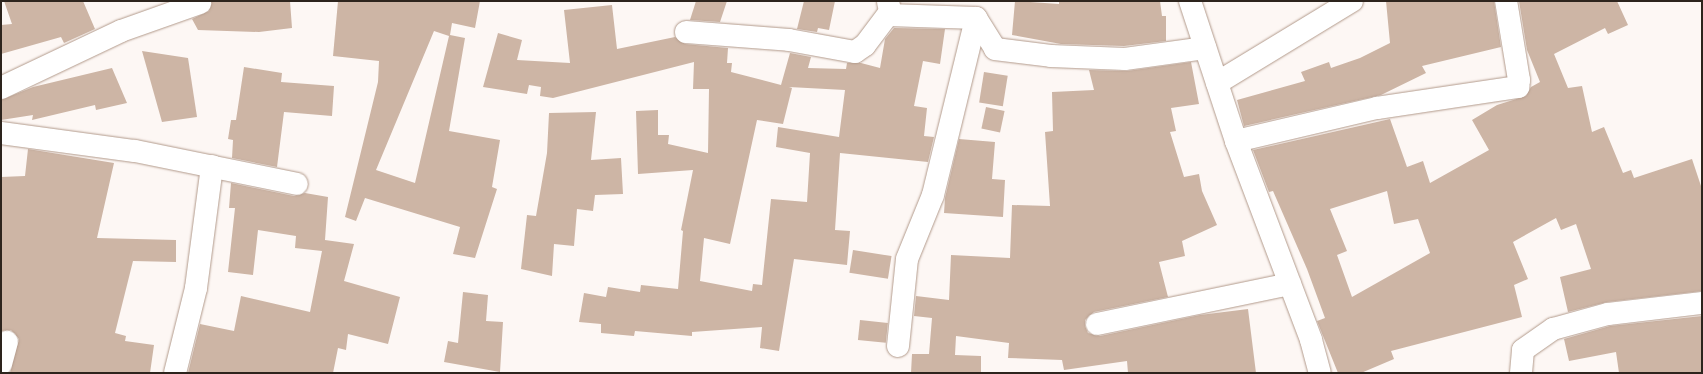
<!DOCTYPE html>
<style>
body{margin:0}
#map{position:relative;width:1703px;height:374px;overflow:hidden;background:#fdf7f4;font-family:Literata,serif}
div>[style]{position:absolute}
.building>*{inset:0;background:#cdb5a5;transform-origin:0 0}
.roads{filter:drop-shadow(0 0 1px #b29a8b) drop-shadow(0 0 1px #b29a8b)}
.minor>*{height:22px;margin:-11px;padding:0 11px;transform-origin:11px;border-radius:11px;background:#fff}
span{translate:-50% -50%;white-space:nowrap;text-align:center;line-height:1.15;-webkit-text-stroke:3px #fff;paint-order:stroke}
.frame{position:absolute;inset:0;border:2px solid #2d241d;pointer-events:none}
</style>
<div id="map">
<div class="building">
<i style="clip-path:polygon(4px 1px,83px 1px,95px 29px,64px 43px,61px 37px,1px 54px,1px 25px,12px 24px)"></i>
<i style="clip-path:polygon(212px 1px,290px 1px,292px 28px,259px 32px,198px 30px,192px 19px,209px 11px)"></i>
<i style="clip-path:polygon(evenodd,338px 1px,480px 1px,475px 28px,452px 23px,450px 35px,465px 38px,449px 131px,500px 140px,492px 187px,497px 189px,475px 258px,453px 254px,460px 227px,365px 198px,356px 221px,345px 217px,378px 82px,379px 61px,333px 56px,338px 1px,434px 31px,449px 36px,415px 183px,376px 170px,434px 31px)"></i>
<i style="clip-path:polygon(696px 1px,727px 1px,720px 22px,690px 20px)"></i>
<i style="clip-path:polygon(804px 1px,835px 1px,829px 30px,818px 28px,817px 32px,797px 29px)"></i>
<i style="clip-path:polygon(1015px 1px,1059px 4px,1059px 1px,1160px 1px,1162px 16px,1166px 16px,1166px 41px,1124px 46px,1061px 44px,1012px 35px)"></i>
<i style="clip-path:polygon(1386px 1px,1494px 1px,1501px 47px,1422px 66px,1426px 73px,1381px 95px,1244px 126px,1237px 100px,1305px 81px,1301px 72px,1329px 62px,1331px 68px,1360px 58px,1390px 43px)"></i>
<i style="clip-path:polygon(evenodd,1519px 1px,1617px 1px,1628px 25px,1608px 34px,1605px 28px,1554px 54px,1568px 88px,1582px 86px,1592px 132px,1604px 127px,1623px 173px,1631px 170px,1634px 178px,1692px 159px,1702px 189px,1702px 291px,1607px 302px,1568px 312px,1560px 277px,1591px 269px,1576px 224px,1561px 230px,1556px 218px,1513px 242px,1528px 279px,1514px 285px,1522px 317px,1391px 351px,1394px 359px,1361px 373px,1338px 373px,1317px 321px,1325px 318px,1307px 269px,1273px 191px,1269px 192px,1253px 150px,1390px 119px,1407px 167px,1423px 161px,1430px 183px,1489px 150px,1472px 120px,1497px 105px,1526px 96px,1531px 87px,1540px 82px,1527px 50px,1519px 1px,1387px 191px,1394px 224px,1418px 219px,1430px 253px,1352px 297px,1337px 255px,1347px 251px,1330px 209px,1387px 191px)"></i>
<i style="clip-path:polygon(evenodd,612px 5px,617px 49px,675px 37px,685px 44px,728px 48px,727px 63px,732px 63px,731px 72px,781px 85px,790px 53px,811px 57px,808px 68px,846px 69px,847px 63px,861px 63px,880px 68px,885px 39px,894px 28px,945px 29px,940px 64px,923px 61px,914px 106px,927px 108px,924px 136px,934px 137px,928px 162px,840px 153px,835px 230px,850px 231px,847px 265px,794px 259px,779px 351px,760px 348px,762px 327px,692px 332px,692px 336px,635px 331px,634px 336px,601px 333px,601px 324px,579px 322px,584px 293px,606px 297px,608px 287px,640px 292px,641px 285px,678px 289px,683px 231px,681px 230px,693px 170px,638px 174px,636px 111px,658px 110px,658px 135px,669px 135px,668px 144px,708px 153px,709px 89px,693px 89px,694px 62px,553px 98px,540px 96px,541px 87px,529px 85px,527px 94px,483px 87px,498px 33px,522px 40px,517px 60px,570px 63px,564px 10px,612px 5px,789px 87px,845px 90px,839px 137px,778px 127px,776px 147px,810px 153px,807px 202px,771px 199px,762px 285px,753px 284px,752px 291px,700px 281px,704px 238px,730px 244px,757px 120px,783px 124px,792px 88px,789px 87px)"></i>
<i style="clip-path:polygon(142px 51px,188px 58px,197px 117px,162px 122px)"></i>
<i style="clip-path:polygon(1191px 62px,1199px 104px,1171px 108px,1176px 131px,1170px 132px,1184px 177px,1199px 174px,1202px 191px,1217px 225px,1182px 241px,1185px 256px,1159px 262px,1168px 297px,1094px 312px,1085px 320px,1085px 326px,1088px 333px,1100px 336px,1200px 315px,1248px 309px,1256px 373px,1128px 373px,1127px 361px,1064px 370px,1062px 360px,1008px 358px,1009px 343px,956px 336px,955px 355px,981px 356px,981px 373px,911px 373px,912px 354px,929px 354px,932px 318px,914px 316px,916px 296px,949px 300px,951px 255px,1010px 258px,1012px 205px,1050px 206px,1045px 132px,1053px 131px,1052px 92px,1094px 90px,1089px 70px,1127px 71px)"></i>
<i style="clip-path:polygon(244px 67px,282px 73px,281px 82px,334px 86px,332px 116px,284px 112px,277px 167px,232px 158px,233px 140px,228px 139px,231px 120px,236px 120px)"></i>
<i style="clip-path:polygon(112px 68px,127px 103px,96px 110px,95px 105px,32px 120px,33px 115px,1px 120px,1px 100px,33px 87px)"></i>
<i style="left:984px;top:72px;width:24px;height:31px;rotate:9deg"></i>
<i style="left:986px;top:107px;width:19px;height:22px;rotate:12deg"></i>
<i style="clip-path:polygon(596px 112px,591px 160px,621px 158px,623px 194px,595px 195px,593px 211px,577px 209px,574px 246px,554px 244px,552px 276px,521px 269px,527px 215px,536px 216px,547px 153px,549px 113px)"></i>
<i style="clip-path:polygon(959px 139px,995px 142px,992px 179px,1005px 180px,1003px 217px,944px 213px,945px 198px)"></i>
<i style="clip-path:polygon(28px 149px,114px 163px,97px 238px,176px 240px,176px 262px,133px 261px,115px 333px,126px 336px,125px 341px,154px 345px,150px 373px,10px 373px,19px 339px,11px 330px,1px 331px,1px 177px,25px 176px)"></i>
<i style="clip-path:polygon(231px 183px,294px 196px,305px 193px,328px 197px,325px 240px,354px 244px,344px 281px,400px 297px,388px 344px,348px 334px,346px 350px,338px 348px,333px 373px,188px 373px,200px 324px,234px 331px,241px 296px,310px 312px,322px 251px,295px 248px,296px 236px,258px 230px,253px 275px,228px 272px,235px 208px,229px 208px)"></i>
<i style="left:853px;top:250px;width:39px;height:23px;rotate:9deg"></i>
<i style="clip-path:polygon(463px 292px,488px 295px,486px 321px,503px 322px,500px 372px,444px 362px,448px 341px,458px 343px)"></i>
<i style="clip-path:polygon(1702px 316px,1702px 373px,1619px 373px,1616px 352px,1569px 361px,1564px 339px,1610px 326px)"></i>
<i style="left:860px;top:320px;width:28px;height:20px;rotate:6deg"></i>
</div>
<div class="roads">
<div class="minor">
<i style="left:1190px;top:1px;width:147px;rotate:71.8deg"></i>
<i style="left:1236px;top:141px;width:213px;rotate:69.3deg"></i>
<i style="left:1311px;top:340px;width:34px;rotate:75deg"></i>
<i style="left:888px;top:15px;width:88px;rotate:2deg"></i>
<i style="left:976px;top:18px;width:36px;rotate:58deg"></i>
<i style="left:995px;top:49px;width:56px;rotate:7.1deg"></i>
<i style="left:1051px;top:56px;width:74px;rotate:2.3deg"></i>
<i style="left:1125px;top:59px;width:81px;rotate:-7.8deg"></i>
<i style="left:686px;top:32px;width:103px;rotate:4.4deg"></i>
<i style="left:789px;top:40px;width:67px;rotate:10.3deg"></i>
<i style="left:855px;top:52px;width:12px;rotate:-35deg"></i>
<i style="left:865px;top:45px;width:38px;rotate:-53deg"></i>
<i style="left:888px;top:15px;width:5px;rotate:-68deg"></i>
<i style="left:890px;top:10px;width:8px;rotate:-104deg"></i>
<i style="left:1217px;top:83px;width:158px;rotate:-31.3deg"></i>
<i style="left:1px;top:88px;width:133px;rotate:-25.4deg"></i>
<i style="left:121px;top:31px;width:84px;rotate:-19.5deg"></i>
<i style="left:1px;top:133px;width:135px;rotate:7.7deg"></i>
<i style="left:135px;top:151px;width:165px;rotate:11.5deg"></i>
<i style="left:1236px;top:141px;width:145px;rotate:-13.2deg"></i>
<i style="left:1377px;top:108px;width:143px;rotate:-8.5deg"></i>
<i style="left:1518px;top:87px;width:7px;rotate:-82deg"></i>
<i style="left:1519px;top:80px;width:80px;rotate:-99.3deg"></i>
<i style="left:1097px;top:324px;width:197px;rotate:-11.7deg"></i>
<i style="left:898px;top:346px;width:87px;rotate:-84.1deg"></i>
<i style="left:907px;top:259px;width:69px;rotate:-67.9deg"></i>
<i style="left:933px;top:195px;width:182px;rotate:-76.3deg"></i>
<i style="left:1px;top:364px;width:23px;rotate:-75deg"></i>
<i style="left:175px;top:373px;width:88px;rotate:-76.1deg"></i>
<i style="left:196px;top:288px;width:123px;rotate:-82.5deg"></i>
<i style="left:1521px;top:373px;width:23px;rotate:-85deg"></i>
<i style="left:1523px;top:350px;width:37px;rotate:-35deg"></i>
<i style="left:1553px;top:329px;width:57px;rotate:-15.3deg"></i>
<i style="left:1608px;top:314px;width:95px;rotate:-6.7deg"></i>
</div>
</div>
<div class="frame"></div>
</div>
